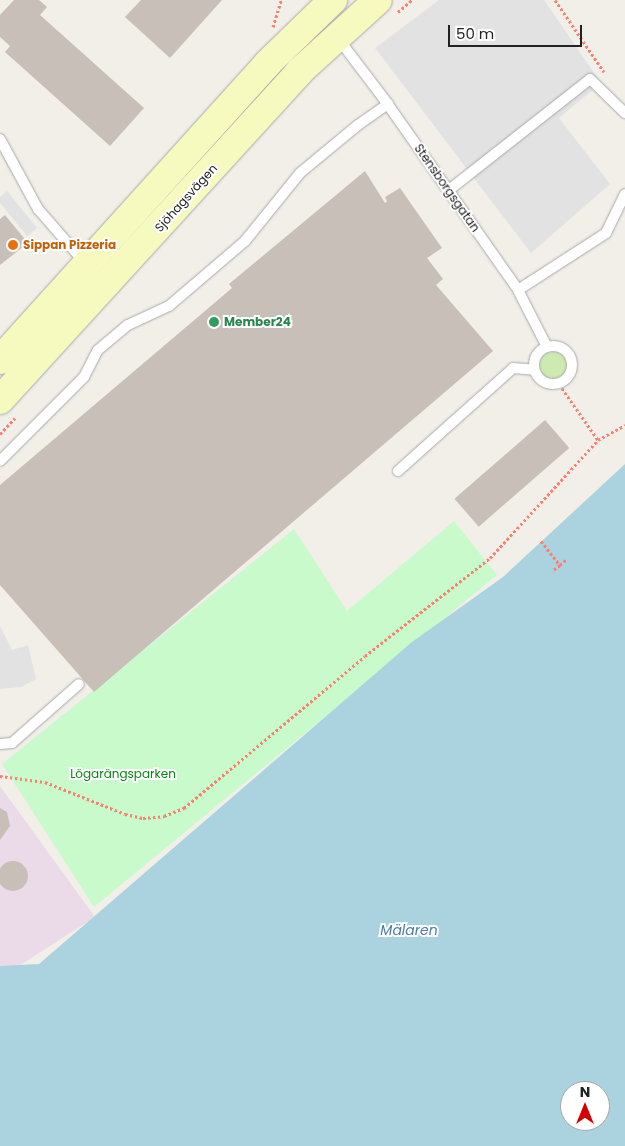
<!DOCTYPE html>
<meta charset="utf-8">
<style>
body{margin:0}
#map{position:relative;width:625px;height:1146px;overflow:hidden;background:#f2efe9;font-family:Poppins,sans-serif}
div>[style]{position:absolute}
.industrial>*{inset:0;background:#ebdbe8}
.grass>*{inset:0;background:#cdebb0}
.round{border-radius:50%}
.park>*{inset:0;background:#c8facc}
.parking>*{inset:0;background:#e2e2e2}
.water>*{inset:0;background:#aad3df}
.building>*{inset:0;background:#c7bfb8;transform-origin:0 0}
.path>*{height:3px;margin-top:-1.5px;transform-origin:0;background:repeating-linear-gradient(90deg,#fa8072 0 2.5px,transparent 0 5px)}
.roads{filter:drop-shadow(0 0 1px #a9a9a9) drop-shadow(0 0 1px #a9a9a9)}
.lane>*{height:10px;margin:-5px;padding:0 5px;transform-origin:5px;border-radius:5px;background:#fff}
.lane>.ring{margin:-5px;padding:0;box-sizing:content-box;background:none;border:10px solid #fff;border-radius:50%}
.secondary>*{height:28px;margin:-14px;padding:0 14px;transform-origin:14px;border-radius:14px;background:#f7fabf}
.dots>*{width:14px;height:14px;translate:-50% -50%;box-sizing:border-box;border:2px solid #fff;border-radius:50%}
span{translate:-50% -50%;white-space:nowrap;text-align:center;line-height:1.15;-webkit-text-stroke:4px #fff;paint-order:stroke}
.street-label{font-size:12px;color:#222}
.food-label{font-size:12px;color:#c56008;font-weight:700}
.left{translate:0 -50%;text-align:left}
.leisure-label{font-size:12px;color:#27864d;font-weight:700}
.park-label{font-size:12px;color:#0c8416}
.water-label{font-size:14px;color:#4a7aab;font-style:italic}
.north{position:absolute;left:560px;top:1081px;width:50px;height:50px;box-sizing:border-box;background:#fff;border:1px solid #a7a7a7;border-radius:50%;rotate:0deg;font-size:14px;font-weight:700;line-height:20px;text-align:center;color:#222}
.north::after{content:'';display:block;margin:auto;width:18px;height:22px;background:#d40000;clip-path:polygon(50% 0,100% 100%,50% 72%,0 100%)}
.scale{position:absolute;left:448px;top:25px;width:134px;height:22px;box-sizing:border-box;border:2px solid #222;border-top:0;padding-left:6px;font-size:15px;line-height:18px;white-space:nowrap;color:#222;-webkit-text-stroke:4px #fff;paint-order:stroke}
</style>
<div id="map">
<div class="industrial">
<i style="clip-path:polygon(0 786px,95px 917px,0 978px)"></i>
</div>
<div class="grass">
<i class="round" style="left:539px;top:352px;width:28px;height:28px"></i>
</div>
<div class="park">
<i style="clip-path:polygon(454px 521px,497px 575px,94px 907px,2px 764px,294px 529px,347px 611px)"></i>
</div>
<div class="parking">
<i style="clip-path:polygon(439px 0,544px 0,601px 83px,559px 118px,610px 184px,531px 253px,375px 48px)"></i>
<i style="clip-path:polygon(7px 191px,37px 228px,27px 236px,0 203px,0 197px)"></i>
<i style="clip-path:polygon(0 626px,12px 650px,28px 645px,36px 679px,21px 687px,0 689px)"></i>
</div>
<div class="water">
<i style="clip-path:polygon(evenodd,625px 464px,625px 1146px,0 1146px,0 966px,39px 964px,412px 642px,503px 577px,625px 464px,570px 1091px,600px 1091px,600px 1121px,570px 1121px,570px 1091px)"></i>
</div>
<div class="building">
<i style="clip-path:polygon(14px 0,39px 0,47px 7px,40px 15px,144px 108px,110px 146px,5px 52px,10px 46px,0 37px,0 15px)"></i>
<i style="clip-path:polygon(141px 0,222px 0,170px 58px,125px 17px)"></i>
<i style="clip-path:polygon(365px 171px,385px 203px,387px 201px,385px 197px,400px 188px,442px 248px,427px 258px,443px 279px,436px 285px,493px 351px,94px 692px,0 585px,0 485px,232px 288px,229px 284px)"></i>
<i style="clip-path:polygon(5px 215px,28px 243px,0 265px,0 219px)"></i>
<i style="left:545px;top:420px;width:37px;height:120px;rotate:49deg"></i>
<i style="clip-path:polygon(0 808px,7px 812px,10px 826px,0 840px)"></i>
<i class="round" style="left:-2px;top:861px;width:30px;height:30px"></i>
</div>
<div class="path">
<i style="left:555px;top:0;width:87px;rotate:55.8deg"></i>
<i style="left:398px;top:12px;width:18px;rotate:-41deg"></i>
<i style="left:273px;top:27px;width:28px;rotate:-73deg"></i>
<i style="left:559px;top:384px;width:68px;rotate:55.1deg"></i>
<i style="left:0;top:434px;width:22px;rotate:-47deg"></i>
<i style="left:541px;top:541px;width:31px;rotate:52deg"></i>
<i style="left:560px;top:565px;width:10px;rotate:143deg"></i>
<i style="left:560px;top:565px;width:9px;rotate:-41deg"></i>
<i style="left:0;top:776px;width:45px;rotate:7.6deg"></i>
<i style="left:45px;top:782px;width:86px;rotate:21.8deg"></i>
<i style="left:125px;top:814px;width:18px;rotate:13deg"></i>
<i style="left:143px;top:818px;width:21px;rotate:-5deg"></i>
<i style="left:164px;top:816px;width:22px;rotate:-22deg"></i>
<i style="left:184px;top:808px;width:236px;rotate:-40deg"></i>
<i style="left:365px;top:656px;width:159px;rotate:-38.1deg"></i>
<i style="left:490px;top:558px;width:160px;rotate:-47.5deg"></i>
<i style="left:598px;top:440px;width:31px;rotate:-29deg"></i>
</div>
<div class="roads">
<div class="lane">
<i style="left:337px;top:37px;width:78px;rotate:52.8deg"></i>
<i style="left:384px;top:99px;width:233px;rotate:54.9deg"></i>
<i style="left:518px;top:290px;width:64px;rotate:63deg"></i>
<i style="left:0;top:139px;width:80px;rotate:61.5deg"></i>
<i style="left:38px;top:209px;width:72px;rotate:49deg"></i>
<i style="left:449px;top:190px;width:179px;rotate:-38.2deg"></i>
<i style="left:590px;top:79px;width:49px;rotate:44.2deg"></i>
<i style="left:518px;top:290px;width:105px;rotate:-32.9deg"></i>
<i style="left:606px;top:233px;width:43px;rotate:-64deg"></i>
<i class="ring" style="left:534px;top:346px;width:28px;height:28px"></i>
<i style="left:0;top:461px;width:119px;rotate:-45deg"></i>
<i style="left:84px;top:377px;width:30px;rotate:-63deg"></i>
<i style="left:98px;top:350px;width:39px;rotate:-40deg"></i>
<i style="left:128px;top:325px;width:45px;rotate:-24.9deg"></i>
<i style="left:169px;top:306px;width:100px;rotate:-40.5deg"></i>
<i style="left:245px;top:241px;width:87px;rotate:-51deg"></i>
<i style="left:300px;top:173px;width:75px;rotate:-39.6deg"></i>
<i style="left:358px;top:125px;width:37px;rotate:-35deg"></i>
<i style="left:398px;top:471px;width:154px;rotate:-41.8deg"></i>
<i style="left:513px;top:368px;width:21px;rotate:5deg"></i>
<i style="left:0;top:744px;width:12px;rotate:-5deg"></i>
<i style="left:12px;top:743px;width:89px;rotate:-41.4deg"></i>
</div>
<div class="secondary">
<i style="left:0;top:360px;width:400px;rotate:-47.9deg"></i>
<i style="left:268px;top:63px;width:91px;rotate:-44.1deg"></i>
<i style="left:0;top:400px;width:445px;rotate:-47.6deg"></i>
<i style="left:300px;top:71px;width:105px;rotate:-42.3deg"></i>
</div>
</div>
<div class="dots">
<i style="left:13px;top:245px;background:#e8710a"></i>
<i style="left:214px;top:322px;background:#2e9e5b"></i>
</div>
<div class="street-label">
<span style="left:447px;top:188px;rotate:55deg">Stensborgsgatan</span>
<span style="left:186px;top:198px;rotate:-48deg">Sjöhagsvägen</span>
</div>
<div class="food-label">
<span class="left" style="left:23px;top:245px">Sippan Pizzeria</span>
</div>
<div class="leisure-label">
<span class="left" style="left:224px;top:322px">Member24</span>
</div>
<div class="park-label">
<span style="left:123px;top:774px">Lögarängsparken</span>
</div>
<div class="water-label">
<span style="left:409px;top:930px">Mälaren</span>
</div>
<div class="north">N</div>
<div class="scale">50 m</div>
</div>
